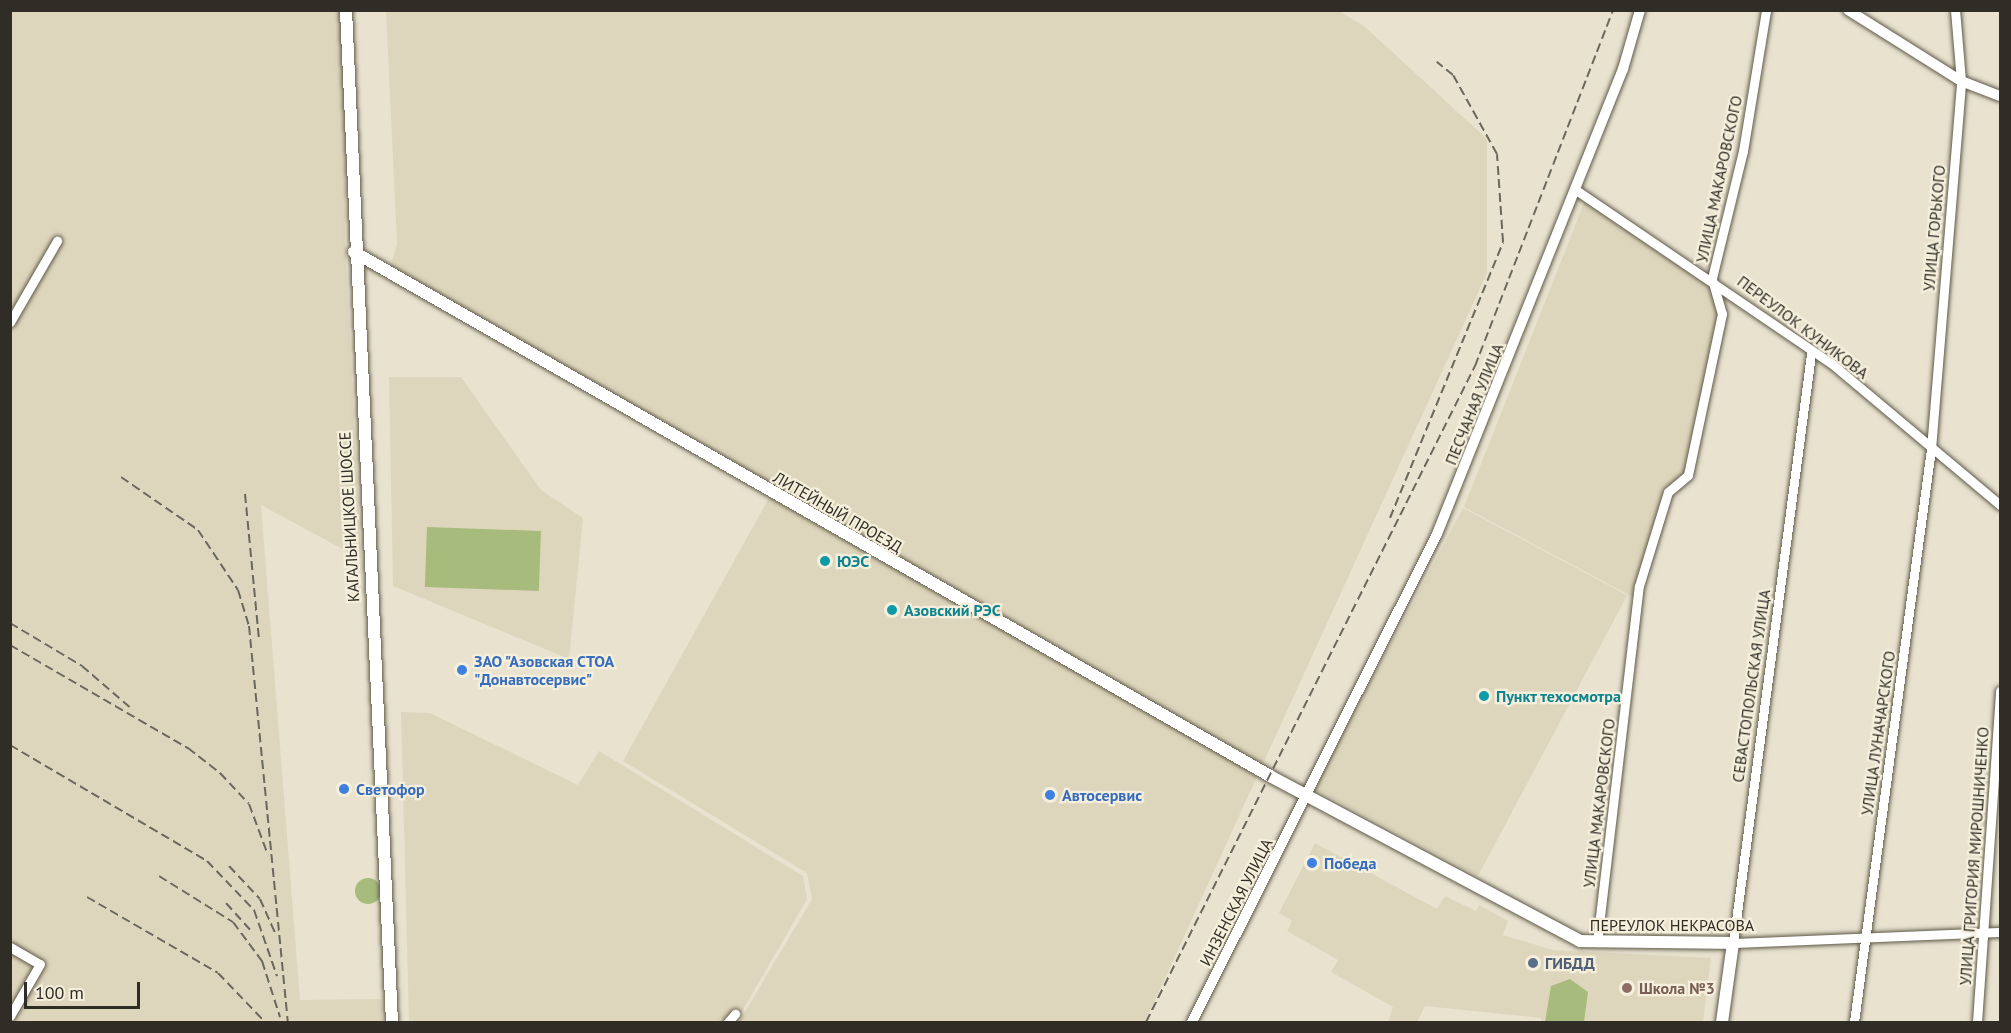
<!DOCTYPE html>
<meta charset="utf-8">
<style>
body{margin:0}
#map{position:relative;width:2011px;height:1033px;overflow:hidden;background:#e8e2cf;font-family:"PT Sans",sans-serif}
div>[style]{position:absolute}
.built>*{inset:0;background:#ded6bc;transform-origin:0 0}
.green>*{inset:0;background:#a7bb7c;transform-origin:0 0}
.round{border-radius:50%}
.roads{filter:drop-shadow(0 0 2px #5f5949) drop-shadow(0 0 2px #5f5949)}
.minor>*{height:9px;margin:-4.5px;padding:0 4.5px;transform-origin:4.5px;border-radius:4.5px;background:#fff}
.tertiary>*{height:10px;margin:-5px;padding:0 5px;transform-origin:5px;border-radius:5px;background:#fff}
.secondary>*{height:12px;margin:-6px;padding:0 6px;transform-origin:6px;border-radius:6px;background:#fff}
.rail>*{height:2px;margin-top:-1px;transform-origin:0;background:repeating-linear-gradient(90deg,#6a675c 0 9px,transparent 0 13.5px)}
.dots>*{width:16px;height:16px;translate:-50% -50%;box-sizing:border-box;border:3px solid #f5efdc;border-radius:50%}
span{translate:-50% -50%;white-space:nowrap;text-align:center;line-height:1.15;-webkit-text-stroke:4.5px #f5efdc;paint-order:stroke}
.street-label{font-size:16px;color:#2f2d26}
.culture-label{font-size:16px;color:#0d838f;font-weight:700}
.left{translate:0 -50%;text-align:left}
.shop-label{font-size:16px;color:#366cbe;font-weight:700}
.service-label{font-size:16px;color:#4e5e75;font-weight:700}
.education-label{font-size:16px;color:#785e54;font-weight:700}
.frame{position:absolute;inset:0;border:12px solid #2f2d26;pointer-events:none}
.scale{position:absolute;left:24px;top:982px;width:116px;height:27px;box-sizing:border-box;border:3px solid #2f2d26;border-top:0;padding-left:8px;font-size:18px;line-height:21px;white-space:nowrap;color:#2f2d26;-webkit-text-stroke:4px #f5efdc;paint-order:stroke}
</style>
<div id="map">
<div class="built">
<i style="clip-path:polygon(339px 10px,347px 24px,345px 240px,361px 559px,261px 505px,300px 1000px,381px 999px,383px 1022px,11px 1022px,10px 11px)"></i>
<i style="clip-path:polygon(386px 11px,1339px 11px,1364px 26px,1487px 139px,1487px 273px,1145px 1022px,739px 1022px,812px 899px,807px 873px,623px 761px,774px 489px,390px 268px,397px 244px)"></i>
<i style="clip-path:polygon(1586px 198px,1711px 279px,1721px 314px,1685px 474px,1666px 491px,1633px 597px,1464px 507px)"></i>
<i style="clip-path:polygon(389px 377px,461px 377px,541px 490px,583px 518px,569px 659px,393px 586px)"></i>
<i style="left:1463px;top:508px;width:186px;height:318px;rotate:28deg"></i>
<i style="clip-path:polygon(401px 712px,430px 713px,578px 785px,599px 751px,803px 876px,807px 899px,736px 1022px,409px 1022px)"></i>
<i style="clip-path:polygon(1315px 843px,1437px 909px,1445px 896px,1476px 911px,1479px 905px,1508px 921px,1503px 935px,1553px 950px,1711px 958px,1703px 1022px,1541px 1022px,1541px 1018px,1425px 1006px,1417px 1022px,1388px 1022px,1393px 1007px,1331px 972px,1338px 960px,1287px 931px,1292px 921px,1279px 913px)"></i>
</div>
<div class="green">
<i style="left:427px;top:527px;width:114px;height:60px;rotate:2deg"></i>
<i class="round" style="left:355px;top:878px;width:26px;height:26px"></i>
<i style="clip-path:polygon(1570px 979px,1588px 992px,1584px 1022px,1545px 1022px,1551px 986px)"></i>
</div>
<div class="roads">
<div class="minor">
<i style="left:1576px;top:190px;width:308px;rotate:34.2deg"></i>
<i style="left:1831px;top:363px;width:221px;rotate:40deg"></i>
<i style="left:10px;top:322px;width:94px;rotate:-59.9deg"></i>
<i style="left:1811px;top:354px;width:594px;rotate:97.54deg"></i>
<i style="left:1733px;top:943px;width:267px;rotate:-2.4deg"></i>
<i style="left:1597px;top:942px;width:358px;rotate:-83.3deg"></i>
<i style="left:1639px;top:586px;width:98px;rotate:-72.9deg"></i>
<i style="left:1668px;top:492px;width:26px;rotate:-40deg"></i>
<i style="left:1688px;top:475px;width:165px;rotate:-78.1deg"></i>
<i style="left:1722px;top:314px;width:37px;rotate:-106deg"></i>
<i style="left:1712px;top:278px;width:131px;rotate:-76.3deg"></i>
<i style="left:1743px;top:151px;width:143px;rotate:-80.7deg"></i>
<i style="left:10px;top:947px;width:34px;rotate:30deg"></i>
<i style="left:40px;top:964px;width:60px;rotate:120deg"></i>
<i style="left:728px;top:1022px;width:11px;rotate:-49deg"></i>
<i style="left:1854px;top:1022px;width:578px;rotate:-82.35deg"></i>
<i style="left:1931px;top:449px;width:369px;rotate:-85.3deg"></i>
<i style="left:1961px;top:81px;width:71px;rotate:-94.8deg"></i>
<i style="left:1977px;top:1022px;width:332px;rotate:-86deg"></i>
</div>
<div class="tertiary">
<i style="left:1848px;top:10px;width:133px;rotate:32.1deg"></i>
<i style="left:1961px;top:81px;width:42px;rotate:21deg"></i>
<i style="left:1192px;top:1022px;width:546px;rotate:-63.34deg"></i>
<i style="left:1437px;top:534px;width:501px;rotate:-68.2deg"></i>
<i style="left:1623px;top:69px;width:61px;rotate:-73.9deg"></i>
</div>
<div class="secondary">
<i style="left:346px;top:10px;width:1013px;rotate:87.4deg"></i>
<i style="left:354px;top:252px;width:1055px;rotate:29.77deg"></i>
<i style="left:1270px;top:776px;width:351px;rotate:28deg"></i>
<i style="left:1580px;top:941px;width:153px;rotate:0.7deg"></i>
<i style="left:1733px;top:943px;width:80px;rotate:97.9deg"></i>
</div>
</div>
<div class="rail">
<i style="left:121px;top:477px;width:93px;rotate:34.5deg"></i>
<i style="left:198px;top:530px;width:72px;rotate:56.3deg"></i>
<i style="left:238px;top:590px;width:38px;rotate:73deg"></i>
<i style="left:249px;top:626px;width:398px;rotate:84.4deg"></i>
<i style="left:245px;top:494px;width:147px;rotate:84.5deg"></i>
<i style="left:1390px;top:518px;width:298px;rotate:-67.7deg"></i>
<i style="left:1503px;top:242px;width:88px;rotate:-93.9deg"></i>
<i style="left:1497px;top:154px;width:90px;rotate:-119.1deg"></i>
<i style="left:1453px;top:75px;width:21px;rotate:-141deg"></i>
<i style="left:10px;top:623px;width:84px;rotate:30.8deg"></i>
<i style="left:82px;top:666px;width:67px;rotate:40.8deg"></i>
<i style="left:10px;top:645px;width:206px;rotate:30.1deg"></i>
<i style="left:188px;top:748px;width:41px;rotate:38deg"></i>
<i style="left:220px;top:773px;width:42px;rotate:46.9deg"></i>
<i style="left:249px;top:804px;width:54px;rotate:69.6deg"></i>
<i style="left:10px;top:745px;width:229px;rotate:30.5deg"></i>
<i style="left:207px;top:861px;width:68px;rotate:46.2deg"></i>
<i style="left:254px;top:910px;width:70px;rotate:70.8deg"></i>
<i style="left:229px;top:866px;width:45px;rotate:46.8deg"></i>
<i style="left:260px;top:899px;width:37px;rotate:66deg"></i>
<i style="left:159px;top:876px;width:87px;rotate:31.9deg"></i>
<i style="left:233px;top:922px;width:49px;rotate:53.4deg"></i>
<i style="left:262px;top:961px;width:59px;rotate:72.2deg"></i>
<i style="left:87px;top:897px;width:151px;rotate:30.1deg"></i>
<i style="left:218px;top:973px;width:68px;rotate:46.2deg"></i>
<i style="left:226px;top:903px;width:38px;rotate:48deg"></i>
<i style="left:1146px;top:1022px;width:734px;rotate:-63.37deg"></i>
<i style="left:1475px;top:366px;width:382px;rotate:-68.8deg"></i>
</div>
<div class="dots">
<i style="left:825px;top:561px;background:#0f9aa8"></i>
<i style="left:892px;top:610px;background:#0f9aa8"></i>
<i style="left:462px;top:670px;background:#3f7fe0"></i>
<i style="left:1484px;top:696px;background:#0f9aa8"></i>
<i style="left:344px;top:789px;background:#3f7fe0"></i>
<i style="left:1050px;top:795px;background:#3f7fe0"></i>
<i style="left:1312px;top:863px;background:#3f7fe0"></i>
<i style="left:1533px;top:963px;background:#5c6f8a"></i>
<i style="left:1627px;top:988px;background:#8d6e63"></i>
</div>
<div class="street-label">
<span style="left:1719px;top:179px;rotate:-78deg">УЛИЦА МАКАРОВСКОГО</span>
<span style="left:1934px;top:228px;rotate:-85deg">УЛИЦА ГОРЬКОГО</span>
<span style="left:1803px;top:327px;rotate:37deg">ПЕРЕУЛОК КУНИКОВА</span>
<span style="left:1474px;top:404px;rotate:-68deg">ПЕСЧАНАЯ УЛИЦА</span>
<span style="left:838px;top:512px;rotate:30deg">ЛИТЕЙНЫЙ ПРОЕЗД</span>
<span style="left:349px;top:517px;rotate:-93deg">КАГАЛЬНИЦКОЕ ШОССЕ</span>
<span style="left:1751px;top:686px;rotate:-82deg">СЕВАСТОПОЛЬСКАЯ УЛИЦА</span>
<span style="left:1878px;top:733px;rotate:-82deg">УЛИЦА ЛУНАЧАРСКОГО</span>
<span style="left:1599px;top:803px;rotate:-83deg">УЛИЦА МАКАРОВСКОГО</span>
<span style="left:1974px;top:856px;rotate:-86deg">УЛИЦА ГРИГОРИЯ МИРОШНИЧЕНКО</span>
<span style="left:1236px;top:902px;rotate:-63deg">ИНЗЕНСКАЯ УЛИЦА</span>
<span style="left:1672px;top:925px">ПЕРЕУЛОК НЕКРАСОВА</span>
</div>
<div class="culture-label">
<span class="left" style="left:837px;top:561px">ЮЭС</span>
<span class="left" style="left:904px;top:610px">Азовский РЭС</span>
<span class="left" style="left:1496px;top:696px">Пункт техосмотра</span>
</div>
<div class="shop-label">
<span class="left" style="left:474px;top:670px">ЗАО "Азовская СТОА<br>"Донавтосервис"</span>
<span class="left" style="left:356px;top:789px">Светофор</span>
<span class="left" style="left:1062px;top:795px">Автосервис</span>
<span class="left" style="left:1324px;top:863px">Победа</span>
</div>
<div class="service-label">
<span class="left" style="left:1545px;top:963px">ГИБДД</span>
</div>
<div class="education-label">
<span class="left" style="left:1639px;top:988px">Школа №3</span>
</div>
<div class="frame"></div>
<div class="scale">100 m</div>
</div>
